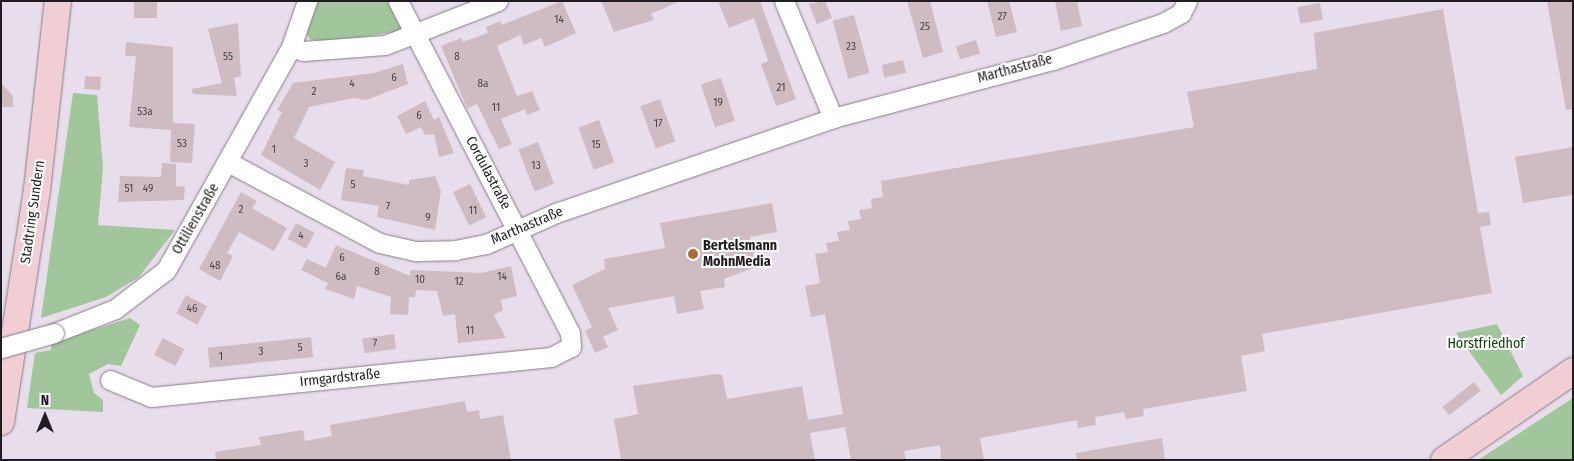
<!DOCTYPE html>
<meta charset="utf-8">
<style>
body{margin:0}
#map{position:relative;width:1574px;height:461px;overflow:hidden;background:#e8ddea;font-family:"Fira Sans Condensed",sans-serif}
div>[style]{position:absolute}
.green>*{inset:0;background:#a1c69b}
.building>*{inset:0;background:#cebcc2;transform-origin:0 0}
.roads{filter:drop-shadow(0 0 1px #867c88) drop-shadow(0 0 1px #867c88)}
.street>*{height:19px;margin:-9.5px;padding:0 9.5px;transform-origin:9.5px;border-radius:9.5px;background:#fff}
.secondary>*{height:26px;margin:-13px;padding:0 13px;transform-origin:13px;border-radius:13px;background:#f1ced4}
.bridges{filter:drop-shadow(0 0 1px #867c88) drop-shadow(0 0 1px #867c88)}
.street-bridge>*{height:19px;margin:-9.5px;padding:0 9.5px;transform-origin:9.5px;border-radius:9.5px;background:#fff}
.dots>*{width:14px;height:14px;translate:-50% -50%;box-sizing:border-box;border:2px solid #fff;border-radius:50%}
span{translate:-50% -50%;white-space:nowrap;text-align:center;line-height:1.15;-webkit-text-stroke:4px #fff;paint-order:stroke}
.number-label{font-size:11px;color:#4c4449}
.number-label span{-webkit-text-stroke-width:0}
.street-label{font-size:14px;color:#201c21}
.poi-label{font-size:14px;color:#201c21;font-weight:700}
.left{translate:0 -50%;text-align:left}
.park-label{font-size:14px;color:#11420a}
.frame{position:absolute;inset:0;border:2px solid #201c21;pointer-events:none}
.north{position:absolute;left:20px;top:391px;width:50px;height:50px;-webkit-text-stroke:4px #fff;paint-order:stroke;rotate:0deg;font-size:14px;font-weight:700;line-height:20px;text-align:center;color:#201c21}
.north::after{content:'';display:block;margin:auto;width:18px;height:22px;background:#201c21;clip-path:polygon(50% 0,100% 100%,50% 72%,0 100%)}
</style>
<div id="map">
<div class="green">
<i style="clip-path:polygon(318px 1px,388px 1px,402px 31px,324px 43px,310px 39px,306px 33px)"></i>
<i style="clip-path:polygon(73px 93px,97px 95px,103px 168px,98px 225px,175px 230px,139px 277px,106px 297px,41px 318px)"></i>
<i style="clip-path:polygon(130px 318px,140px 325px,121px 366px,108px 364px,89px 374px,94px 393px,103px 400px,103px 412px,27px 408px,35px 353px,51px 350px,51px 343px)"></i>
<i style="clip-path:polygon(1497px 324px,1523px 376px,1501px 395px,1456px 333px)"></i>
<i style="clip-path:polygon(1573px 398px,1573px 460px,1478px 460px)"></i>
</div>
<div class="building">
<i style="left:134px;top:1px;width:23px;height:17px"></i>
<i style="clip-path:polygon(562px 1px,576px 33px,545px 47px,541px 38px,524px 45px,520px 35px,497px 46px,517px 96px,532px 91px,540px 110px,527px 115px,525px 109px,501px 119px,512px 144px,499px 149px,477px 104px,467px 108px,441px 46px,461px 38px,463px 42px,488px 33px,486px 27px,500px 21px,502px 25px)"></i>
<i style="clip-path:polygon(601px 1px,680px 1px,651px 14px,654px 20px,614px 32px)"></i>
<i style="clip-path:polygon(718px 1px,760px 1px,796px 99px,776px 106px,761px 64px,768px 61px,754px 18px,729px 28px)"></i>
<i style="clip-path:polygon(825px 1px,832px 18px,817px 24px,809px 4px)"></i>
<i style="clip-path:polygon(907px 1px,930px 1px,943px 52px,923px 58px)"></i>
<i style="clip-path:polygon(987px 1px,1009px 1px,1017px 32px,996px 37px)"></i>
<i style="clip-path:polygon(1055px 1px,1077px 1px,1082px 26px,1061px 31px)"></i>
<i style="clip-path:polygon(1547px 1px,1573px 1px,1573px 109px,1566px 110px)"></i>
<i style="left:1320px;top:3px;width:17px;height:23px;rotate:80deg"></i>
<i style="clip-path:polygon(1443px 9px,1478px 213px,1489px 212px,1491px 225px,1480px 227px,1492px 293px,1262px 334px,1265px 351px,1241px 356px,1247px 391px,1143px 409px,1144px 416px,1126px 419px,1124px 412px,1095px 417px,1096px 425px,1078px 428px,1077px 420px,980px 438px,984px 460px,941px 460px,940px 445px,904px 451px,906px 460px,851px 460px,845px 427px,810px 433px,815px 460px,621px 460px,614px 419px,638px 414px,633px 386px,716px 374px,722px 375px,727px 399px,802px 386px,808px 420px,843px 414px,825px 314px,811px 317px,805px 286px,820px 283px,815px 254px,828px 252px,826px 243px,839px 241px,837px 232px,850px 230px,848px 221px,861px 219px,859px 210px,872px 208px,871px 199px,883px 197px,881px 181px,1194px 127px,1187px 92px,1317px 69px,1314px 33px)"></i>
<i style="left:854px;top:15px;width:60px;height:22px;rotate:75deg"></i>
<i style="clip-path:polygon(238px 23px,241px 76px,234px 78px,237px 96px,193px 94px,192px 89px,222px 83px,208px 29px)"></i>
<i style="left:976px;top:40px;width:14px;height:21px;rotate:73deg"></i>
<i style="clip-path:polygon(126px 42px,173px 47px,173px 123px,195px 124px,192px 163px,170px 162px,171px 130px,129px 127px,136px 56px,125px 56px)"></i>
<i style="left:903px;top:60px;width:13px;height:22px;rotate:77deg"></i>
<i style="clip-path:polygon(403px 64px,408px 84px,366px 100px,353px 98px,309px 107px,294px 138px,335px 162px,320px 190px,261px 155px,282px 112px,277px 110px,293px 83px,374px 73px)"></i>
<i style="left:85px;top:76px;width:16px;height:13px;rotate:4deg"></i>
<i style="left:721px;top:78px;width:45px;height:21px;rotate:72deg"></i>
<i style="clip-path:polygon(1px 83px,13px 96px,13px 107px,1px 107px)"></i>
<i style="left:660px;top:99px;width:45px;height:21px;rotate:70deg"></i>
<i style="clip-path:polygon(425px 101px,434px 120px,439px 117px,454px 153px,439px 157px,434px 134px,425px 135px,421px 127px,406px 134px,397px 116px)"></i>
<i style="left:599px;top:120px;width:45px;height:22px;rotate:70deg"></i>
<i style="left:538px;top:142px;width:45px;height:21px;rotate:69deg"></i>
<i style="clip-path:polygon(1573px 147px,1573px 195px,1523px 203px,1515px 157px)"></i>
<i style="clip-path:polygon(162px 163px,176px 164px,176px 186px,185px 187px,184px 200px,118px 202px,120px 176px,161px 177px)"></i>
<i style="clip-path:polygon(346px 168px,364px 170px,363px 176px,409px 185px,409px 180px,435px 176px,441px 191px,435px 230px,377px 217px,379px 206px,341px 200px)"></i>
<i style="left:470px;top:184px;width:37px;height:19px;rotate:64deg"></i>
<i style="clip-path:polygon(241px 192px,257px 201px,252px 208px,287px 228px,274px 251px,239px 232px,227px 253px,233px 256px,220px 281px,199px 269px)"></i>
<i style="clip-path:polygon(772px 203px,777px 232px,750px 237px,756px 267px,724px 279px,725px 287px,700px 291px,704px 309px,677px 314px,674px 296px,608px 308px,618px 330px,603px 337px,608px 347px,595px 353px,585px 331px,592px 327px,572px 285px,605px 269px,604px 259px,665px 248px,660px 223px)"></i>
<i style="left:296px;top:223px;width:21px;height:18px;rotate:28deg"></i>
<i style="clip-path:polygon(336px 245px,410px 276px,410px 270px,481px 273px,511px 266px,517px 296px,501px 300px,503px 310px,494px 315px,506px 338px,458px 343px,455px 314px,443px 316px,437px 291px,416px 290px,415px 297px,409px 297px,408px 315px,390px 314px,391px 297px,357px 286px,354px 299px,325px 289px,328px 283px,301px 270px,307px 259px,326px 268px)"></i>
<i style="left:186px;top:295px;width:24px;height:21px;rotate:28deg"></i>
<i style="left:394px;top:334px;width:15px;height:32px;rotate:82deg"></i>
<i style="left:311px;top:337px;width:20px;height:104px;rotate:84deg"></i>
<i style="left:163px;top:338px;width:24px;height:19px;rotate:28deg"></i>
<i style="left:1474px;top:382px;width:11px;height:40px;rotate:52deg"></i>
<i style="clip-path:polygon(465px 401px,467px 412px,479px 410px,480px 419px,503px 415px,511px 460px,216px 460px,215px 452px,261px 445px,259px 437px,303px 430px,305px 441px,332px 436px,330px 425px)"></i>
<i style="clip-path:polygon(1162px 438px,1165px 460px,1077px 460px,1076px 453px)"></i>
</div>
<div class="roads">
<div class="street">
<i style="left:784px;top:1px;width:127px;rotate:67.3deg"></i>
<i style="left:291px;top:47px;width:13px;rotate:18deg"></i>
<i style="left:303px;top:51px;width:82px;rotate:-4.2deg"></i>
<i style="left:385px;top:45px;width:121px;rotate:-21.3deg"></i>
<i style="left:228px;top:162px;width:172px;rotate:28.1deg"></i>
<i style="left:380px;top:243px;width:37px;rotate:13deg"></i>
<i style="left:416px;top:251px;width:39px;rotate:-1deg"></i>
<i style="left:455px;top:250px;width:32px;rotate:-11deg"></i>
<i style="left:486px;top:244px;width:77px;rotate:-23.9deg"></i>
<i style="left:556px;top:213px;width:293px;rotate:-18.9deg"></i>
<i style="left:833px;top:118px;width:228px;rotate:-14.8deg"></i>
<i style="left:1053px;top:60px;width:116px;rotate:-18.6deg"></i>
<i style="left:1163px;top:23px;width:21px;rotate:-29deg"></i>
<i style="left:1181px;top:13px;width:13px;rotate:-63deg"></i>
<i style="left:54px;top:333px;width:66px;rotate:-21.5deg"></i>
<i style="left:115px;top:309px;width:64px;rotate:-37.4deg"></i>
<i style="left:166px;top:270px;width:256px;rotate:-60.7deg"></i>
<i style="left:291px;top:47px;width:49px;rotate:-70.8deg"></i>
<i style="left:110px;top:380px;width:44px;rotate:22.5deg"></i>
<i style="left:151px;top:397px;width:402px;rotate:-5.7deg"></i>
<i style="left:551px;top:357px;width:22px;rotate:-27deg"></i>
<i style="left:571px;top:347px;width:14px;rotate:-94deg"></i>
<i style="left:570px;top:333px;width:374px;rotate:-117.4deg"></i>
</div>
<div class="secondary">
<i style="left:1px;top:422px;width:235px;rotate:-81.2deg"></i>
<i style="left:37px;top:190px;width:190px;rotate:-83.7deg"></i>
<i style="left:1444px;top:460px;width:157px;rotate:-34.6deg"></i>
</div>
</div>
<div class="bridges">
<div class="street-bridge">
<i style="left:1px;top:348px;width:55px;rotate:-15.8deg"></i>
</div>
</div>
<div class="dots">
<i style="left:693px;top:254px;background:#ae6c37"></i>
</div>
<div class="number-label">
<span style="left:1002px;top:17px">27</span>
<span style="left:559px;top:20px">14</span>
<span style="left:925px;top:27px">25</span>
<span style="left:851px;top:47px">23</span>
<span style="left:228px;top:57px">55</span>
<span style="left:457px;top:57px">8</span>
<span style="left:394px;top:78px">6</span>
<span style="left:352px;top:84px">4</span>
<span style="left:483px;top:84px">8a</span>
<span style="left:781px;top:88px">21</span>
<span style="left:314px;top:92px">2</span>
<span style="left:718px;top:103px">19</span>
<span style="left:496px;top:108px">11</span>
<span style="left:145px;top:112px">53a</span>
<span style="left:419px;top:116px">6</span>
<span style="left:658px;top:124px">17</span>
<span style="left:182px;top:144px">53</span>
<span style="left:596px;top:145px">15</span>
<span style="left:274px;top:150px">1</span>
<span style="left:306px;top:164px">3</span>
<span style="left:536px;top:166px">13</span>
<span style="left:353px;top:185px">5</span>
<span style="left:129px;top:189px">51</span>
<span style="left:148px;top:189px">49</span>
<span style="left:388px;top:207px">7</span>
<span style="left:241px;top:210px">2</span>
<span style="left:473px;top:211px">11</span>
<span style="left:428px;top:218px">9</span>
<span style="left:301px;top:236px">4</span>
<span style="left:342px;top:258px">6</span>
<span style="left:215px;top:266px">48</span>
<span style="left:377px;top:272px">8</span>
<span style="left:341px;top:277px">6a</span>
<span style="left:502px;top:277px">14</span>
<span style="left:420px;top:280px">10</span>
<span style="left:459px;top:282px">12</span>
<span style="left:192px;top:309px">46</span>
<span style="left:470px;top:331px">11</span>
<span style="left:375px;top:344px">7</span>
<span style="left:300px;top:348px">5</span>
<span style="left:261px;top:352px">3</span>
<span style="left:221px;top:357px">1</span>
</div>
<div class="street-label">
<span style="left:1015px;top:69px;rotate:-15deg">Marthastraße</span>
<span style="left:488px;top:173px;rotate:62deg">Cordulastraße</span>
<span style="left:33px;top:212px;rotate:-82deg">Stadtring Sundern</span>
<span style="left:196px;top:219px;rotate:-60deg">Ottilienstraße</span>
<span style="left:527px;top:226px;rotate:-23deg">Marthastraße</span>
<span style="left:340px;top:378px;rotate:-6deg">Irmgardstraße</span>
</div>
<div class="poi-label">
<span class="left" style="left:703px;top:254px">Bertelsmann<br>MohnMedia</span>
</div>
<div class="park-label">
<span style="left:1486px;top:344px">Horstfriedhof</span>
</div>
<div class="frame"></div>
<div class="north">N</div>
</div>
